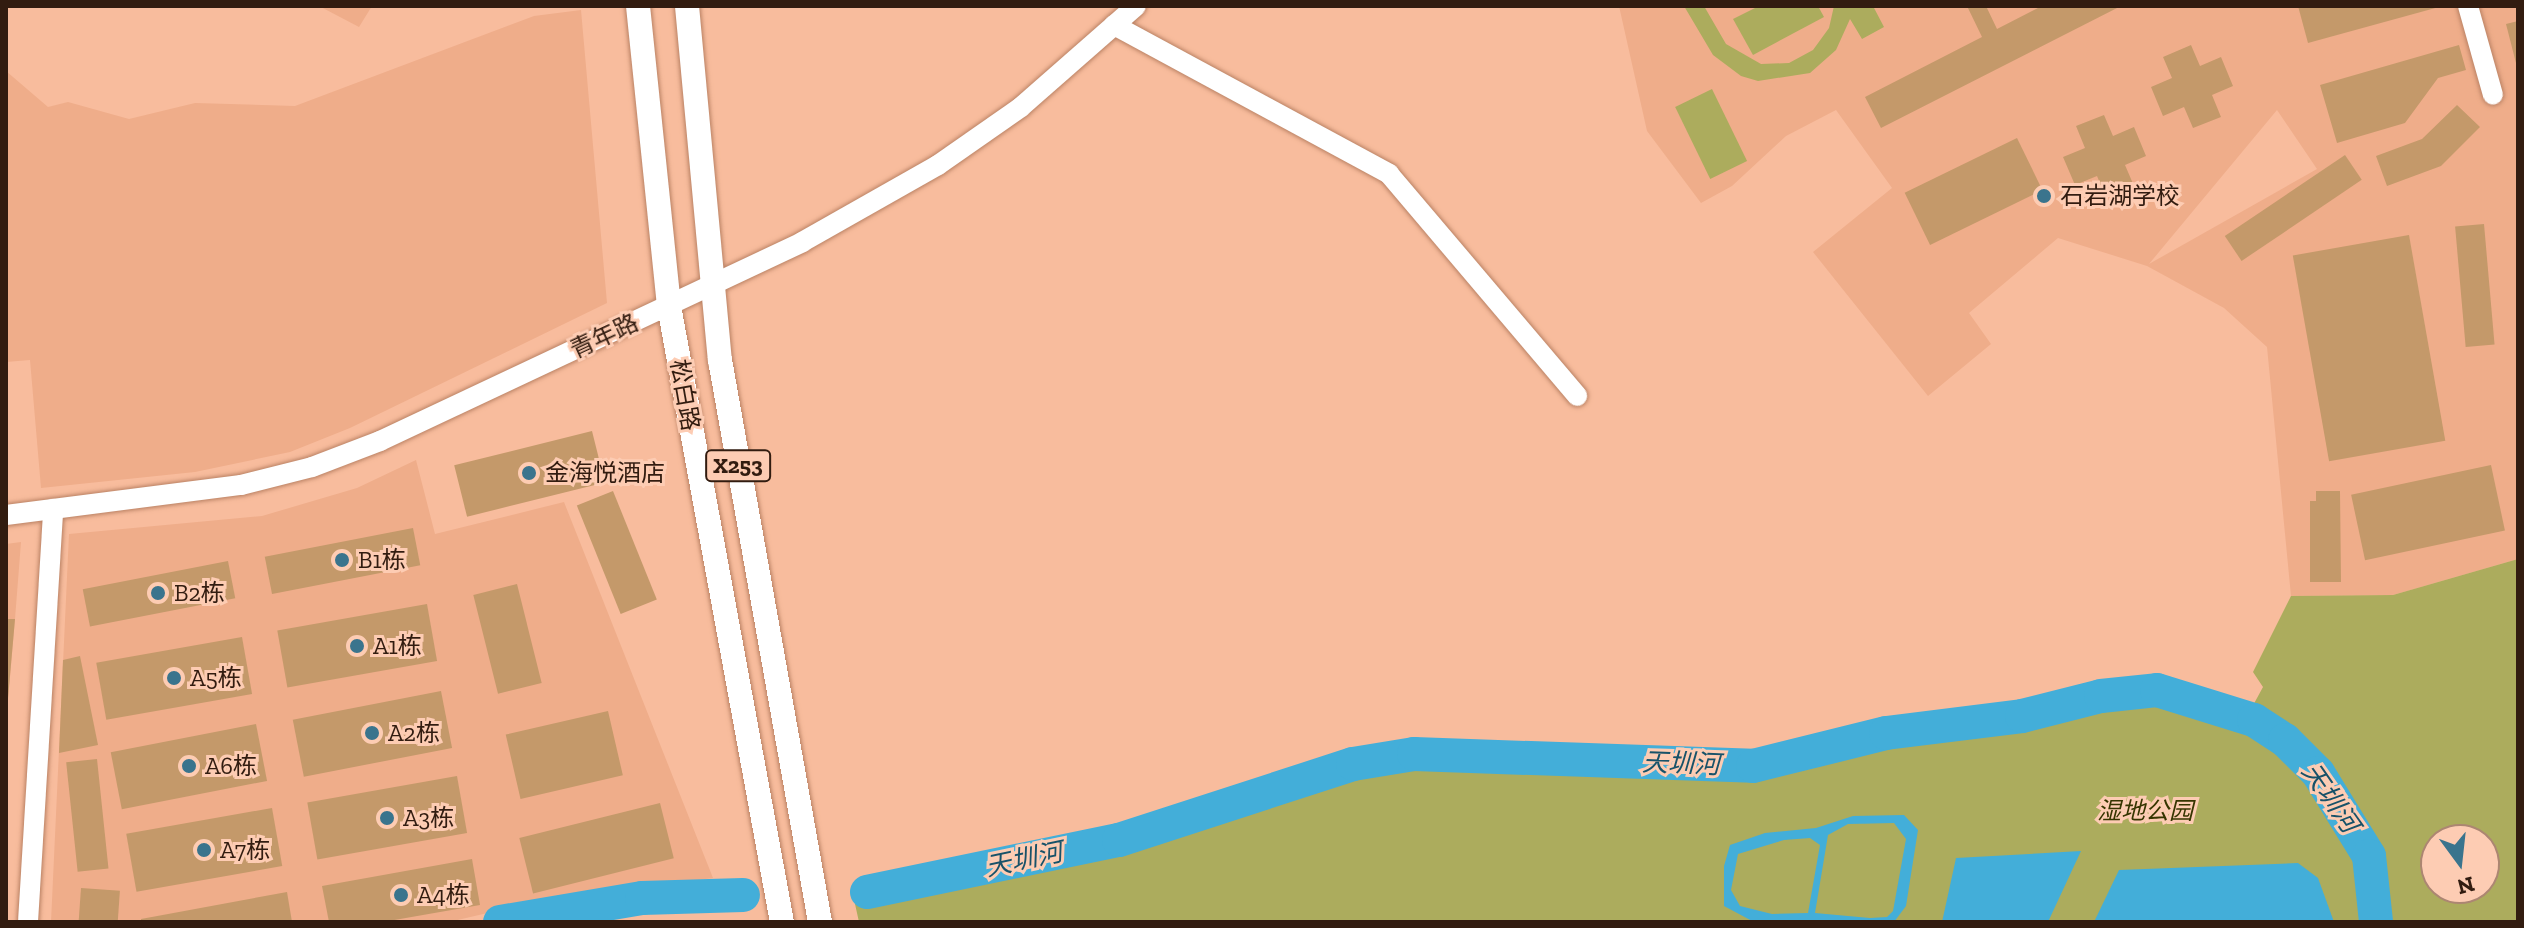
<!DOCTYPE html>
<html>
<head>
<meta charset="utf-8">
<style>
  body { margin:0 }
  #map { position:relative; width:2524px; height:928px; overflow:hidden; background:#f8bc9d; font-family:"Zilla Slab","Noto Sans SC",serif }
  div>[style] { position:absolute }
  .built>* { inset:0; background:#efad8a }
  .green>* { inset:0; background:#acac5d; transform-origin:0 0 }
  .water>* { inset:0; background:#43aed9 }
  .river>* { height:34px; margin:-17px; padding:0 17px; transform-origin:17px; border-radius:17px; background:#43aed9 }
  .building>* { inset:0; background:#c4996a; transform-origin:0 0 }
  .roads { filter:drop-shadow(0 0 2px #ba8264) drop-shadow(0 0 2px #ba8264) }
  .minor>* { height:20px; margin:-10px; padding:0 10px; transform-origin:10px; border-radius:10px; background:#fff }
  .major>* { height:24px; margin:-12px; padding:0 12px; transform-origin:12px; border-radius:12px; background:#fff }
  .dots>* { width:22px; height:22px; translate:-50% -50%; box-sizing:border-box; border:4px solid #fdccb3; border-radius:50% }
  span { translate:-50% -50%; white-space:nowrap; text-align:center; line-height:1.15; -webkit-text-stroke:6px #fdccb3; paint-order:stroke }
  .shield-label span { padding:2px 6px; background:#fdccb3; border:2px solid; border-radius:6px; -webkit-text-stroke-width:0 }
  .shield-label { font-size:22px; color:#321c10; font-weight:700 }
  .poi-label { font-size:24px; color:#321c10 }
  .left { translate:0 -50%; text-align:left }
  .street-label { font-size:24px; color:#321c10 }
  .park-label { font-size:24px; color:#363500; font-style:italic }
  .water-label { font-size:26px; color:#185269; font-style:italic }
  .frame { position:absolute; inset:0; border:8px solid #321c10; pointer-events:none }
  .north { position:absolute; left:2420px; top:824px; width:80px; height:80px; box-sizing:border-box; background:#fdccb3; border:2px solid #ac8672; border-radius:50%; rotate:165deg; font-size:22px; font-weight:700; line-height:32px; text-align:center; color:#321c10 }
  .north::after { content:''; display:block; margin:auto; width:28px; height:36px; background:#3a748d; clip-path:polygon(50% 0,100% 100%,50% 72%,0 100%) }
</style>
</head>
<body>
<div id="map">
  <div class="built">
    <div style="clip-path:polygon(319px 6px,372px 6px,359px 27px)"></div>
    <div style="clip-path:polygon(evenodd,1619px 6px,2518px 6px,2518px 559px,2393px 595px,2291px 596px,2267px 347px,2224px 308px,2147px 266px,2058px 238px,1969px 313px,1991px 344px,1928px 396px,1813px 252px,1892px 188px,1836px 110px,1786px 136px,1732px 186px,1701px 203px,1647px 131px,1619px 6px,2277px 110px,2317px 169px,2149px 264px,2277px 110px)"></div>
    <div style="clip-path:polygon(581px 10px,607px 303px,350px 428px,290px 452px,195px 472px,41px 488px,30px 360px,6px 362px,6px 71px,48px 107px,68px 102px,129px 119px,195px 103px,295px 106px,534px 16px)"></div>
    <div style="clip-path:polygon(416px 460px,435px 534px,564px 502px,713px 878px,526px 904px,449px 922px,51px 922px,69px 534px,262px 516px,357px 488px)"></div>
    <div style="clip-path:polygon(21px 542px,15px 619px,6px 724px,6px 544px)"></div>
  </div>
  <div class="green">
    <div style="clip-path:polygon(1684px 6px,1704px 6px,1726px 44px,1761px 64px,1789px 63px,1813px 50px,1829px 28px,1834px 6px,1873px 6px,1884px 27px,1862px 39px,1850px 19px,1836px 50px,1810px 73px,1758px 81px,1741px 76px,1713px 55px)"></div>
    <div style="clip-path:polygon(1759px 6px,1818px 6px,1824px 17px,1753px 55px,1733px 19px)"></div>
    <div style="left:1712px;top:89px;width:80px;height:41px;rotate:64deg"></div>
    <div style="clip-path:polygon(evenodd,2518px 559px,2518px 922px,859px 922px,855px 904px,1122px 847px,1357px 770px,1417px 760px,1614px 773px,1767px 773px,1808px 764px,1844px 748px,1905px 735px,2026px 722px,2103px 702px,2157px 698px,2244px 722px,2263px 687px,2253px 672px,2291px 596px,2393px 595px,2518px 559px,2436px 840px,2484px 840px,2484px 888px,2436px 888px,2436px 840px)"></div>
  </div>
  <div class="water">
    <div style="clip-path:polygon(evenodd,1904px 815px,1918px 830px,1906px 906px,1894px 922px,1754px 922px,1724px 906px,1724px 866px,1730px 845px,1765px 833px,1816px 828px,1853px 816px,1904px 815px,1894px 823px,1906px 839px,1893px 911px,1887px 917px,1870px 918px,1815px 913px,1828px 835px,1848px 824px,1894px 823px,1904px 815px,1784px 840px,1810px 838px,1820px 845px,1808px 913px,1772px 914px,1740px 906px,1731px 890px,1738px 854px,1784px 840px)"></div>
    <div style="clip-path:polygon(2081px 851px,2048px 922px,1942px 922px,1956px 858px)"></div>
    <div style="clip-path:polygon(2298px 863px,2318px 878px,2334px 922px,2094px 922px,2119px 870px)"></div>
  </div>
  <div class="river">
    <div style="left:867px;top:892px;width:257px;rotate:-11.7deg"></div>
    <div style="left:1119px;top:840px;width:246px;rotate:-18deg"></div>
    <div style="left:1353px;top:764px;width:62px;rotate:-9.3deg"></div>
    <div style="left:1414px;top:754px;width:339px;rotate:2deg"></div>
    <div style="left:1753px;top:766px;width:137px;rotate:-13.9deg"></div>
    <div style="left:1886px;top:733px;width:137px;rotate:-7.1deg"></div>
    <div style="left:2022px;top:716px;width:81px;rotate:-14.2deg"></div>
    <div style="left:2101px;top:696px;width:56px;rotate:-6.1deg"></div>
    <div style="left:2157px;top:690px;width:102px;rotate:17.2deg"></div>
    <div style="left:2254px;top:720px;width:37px;rotate:33deg"></div>
    <div style="left:2285px;top:740px;width:47px;rotate:45deg"></div>
    <div style="left:2318px;top:773px;width:97px;rotate:58.4deg"></div>
    <div style="left:2369px;top:856px;width:66px;rotate:83.9deg"></div>
    <div style="left:500px;top:922px;width:144px;rotate:-9.6deg"></div>
    <div style="left:642px;top:898px;width:101px;rotate:-1.7deg"></div>
  </div>
  <div class="building">
    <div style="clip-path:polygon(1967px 6px,1986px 6px,1997px 29px,2042px 6px,2121px 6px,1881px 128px,1865px 97px,1982px 37px)"></div>
    <div style="clip-path:polygon(2298px 6px,2439px 6px,2439px 7px,2308px 43px)"></div>
    <div style="clip-path:polygon(2518px 21px,2518px 66px,2517px 67px,2506px 24px)"></div>
    <div style="clip-path:polygon(2191px 45px,2200px 66px,2221px 57px,2233px 86px,2212px 95px,2221px 117px,2193px 128px,2184px 107px,2163px 116px,2151px 87px,2172px 78px,2163px 57px)"></div>
    <div style="clip-path:polygon(2459px 45px,2466px 70px,2438px 78px,2405px 123px,2337px 143px,2320px 85px)"></div>
    <div style="clip-path:polygon(2457px 105px,2480px 127px,2441px 166px,2387px 186px,2376px 156px,2422px 139px)"></div>
    <div style="clip-path:polygon(2104px 115px,2113px 136px,2134px 127px,2146px 156px,2125px 165px,2134px 186px,2106px 198px,2097px 176px,2075px 185px,2063px 157px,2085px 148px,2076px 126px)"></div>
    <div style="left:2017px;top:138px;width:58px;height:125px;rotate:64deg"></div>
    <div style="left:2345px;top:155px;width:30px;height:145px;rotate:56deg"></div>
    <div style="left:2484px;top:224px;width:121px;height:29px;rotate:85deg"></div>
    <div style="left:2409px;top:235px;width:209px;height:118px;rotate:80deg"></div>
    <div style="left:592px;top:431px;width:53px;height:142px;rotate:76deg"></div>
    <div style="left:2491px;top:465px;width:67px;height:143px;rotate:78deg"></div>
    <div style="left:613px;top:491px;width:117px;height:39px;rotate:68deg"></div>
    <div style="clip-path:polygon(2316px 491px,2340px 491px,2341px 582px,2310px 582px,2310px 501px,2316px 501px)"></div>
    <div style="left:413px;top:528px;width:38px;height:151px;rotate:79deg"></div>
    <div style="left:228px;top:561px;width:38px;height:148px;rotate:79deg"></div>
    <div style="left:517px;top:584px;width:102px;height:45px;rotate:76deg"></div>
    <div style="left:427px;top:604px;width:58px;height:152px;rotate:80deg"></div>
    <div style="clip-path:polygon(6px 619px,15px 619px,8px 698px,6px 697px)"></div>
    <div style="left:242px;top:637px;width:58px;height:148px;rotate:80deg"></div>
    <div style="clip-path:polygon(80px 656px,98px 745px,59px 753px,63px 660px)"></div>
    <div style="left:441px;top:691px;width:58px;height:151px;rotate:79deg"></div>
    <div style="left:608px;top:711px;width:66px;height:105px;rotate:77deg"></div>
    <div style="left:256px;top:724px;width:58px;height:148px;rotate:79deg"></div>
    <div style="left:97px;top:759px;width:110px;height:31px;rotate:84deg"></div>
    <div style="left:457px;top:776px;width:58px;height:152px;rotate:80deg"></div>
    <div style="left:660px;top:803px;width:57px;height:145px;rotate:76deg"></div>
    <div style="left:272px;top:808px;width:59px;height:148px;rotate:80deg"></div>
    <div style="clip-path:polygon(472px 859px,480px 905px,383px 922px,329px 922px,322px 886px)"></div>
    <div style="left:81px;top:888px;width:39px;height:34px;rotate:4deg"></div>
    <div style="clip-path:polygon(287px 892px,292px 922px,141px 922px,141px 919px)"></div>
  </div>
  <div class="roads">
    <div class="minor">
      <div style="left:2468px;top:6px;width:92px;rotate:74.3deg"></div>
      <div style="left:1114px;top:25px;width:313px;rotate:28.4deg"></div>
      <div style="left:1389px;top:174px;width:291px;rotate:49.7deg"></div>
      <div style="left:6px;top:515px;width:237px;rotate:-7.3deg"></div>
      <div style="left:241px;top:485px;width:73px;rotate:-14.2deg"></div>
      <div style="left:312px;top:467px;width:73px;rotate:-20.9deg"></div>
      <div style="left:380px;top:441px;width:467px;rotate:-25.2deg"></div>
      <div style="left:802px;top:242px;width:156px;rotate:-29.5deg"></div>
      <div style="left:938px;top:165px;width:101px;rotate:-34.9deg"></div>
      <div style="left:1021px;top:107px;width:153px;rotate:-41.3deg"></div>
      <div style="left:28px;top:922px;width:414px;rotate:-86.5deg"></div>
    </div>
    <div class="major">
      <div style="left:638px;top:6px;width:302px;rotate:84.1deg"></div>
      <div style="left:669px;top:306px;width:626px;rotate:79.61deg"></div>
      <div style="left:687px;top:6px;width:356px;rotate:84.7deg"></div>
      <div style="left:720px;top:360px;width:571px;rotate:79.91deg"></div>
    </div>
  </div>
  <div class="dots">
    <div style="left:2044px;top:196px;background:#3a748d"></div>
    <div style="left:529px;top:473px;background:#3a748d"></div>
    <div style="left:342px;top:560px;background:#3a748d"></div>
    <div style="left:158px;top:593px;background:#3a748d"></div>
    <div style="left:357px;top:646px;background:#3a748d"></div>
    <div style="left:174px;top:678px;background:#3a748d"></div>
    <div style="left:372px;top:733px;background:#3a748d"></div>
    <div style="left:189px;top:766px;background:#3a748d"></div>
    <div style="left:387px;top:818px;background:#3a748d"></div>
    <div style="left:204px;top:850px;background:#3a748d"></div>
    <div style="left:401px;top:895px;background:#3a748d"></div>
  </div>
  <div class="shield-label">
    <span style="left:738px;top:466px">X253</span>
  </div>
  <div class="poi-label">
    <span class="left" style="left:2060px;top:196px">石岩湖学校</span>
    <span class="left" style="left:545px;top:473px">金海悦酒店</span>
    <span class="left" style="left:358px;top:560px">B1栋</span>
    <span class="left" style="left:174px;top:593px">B2栋</span>
    <span class="left" style="left:373px;top:646px">A1栋</span>
    <span class="left" style="left:190px;top:678px">A5栋</span>
    <span class="left" style="left:388px;top:733px">A2栋</span>
    <span class="left" style="left:205px;top:766px">A6栋</span>
    <span class="left" style="left:403px;top:818px">A3栋</span>
    <span class="left" style="left:220px;top:850px">A7栋</span>
    <span class="left" style="left:417px;top:895px">A4栋</span>
  </div>
  <div class="street-label">
    <span style="left:604px;top:336px;rotate:-25deg">青年路</span>
    <span style="left:685px;top:395px;rotate:80deg">松白路</span>
  </div>
  <div class="park-label">
    <span style="left:2145px;top:811px">湿地公园</span>
  </div>
  <div class="water-label">
    <span style="left:1681px;top:764px;rotate:2deg">天圳河</span>
    <span style="left:2330px;top:798px;rotate:55deg">天圳河</span>
    <span style="left:1024px;top:860px;rotate:-12deg">天圳河</span>
  </div>
  <div class="frame"></div>
  <div class="north">N</div>
</div>
</body>
</html>
